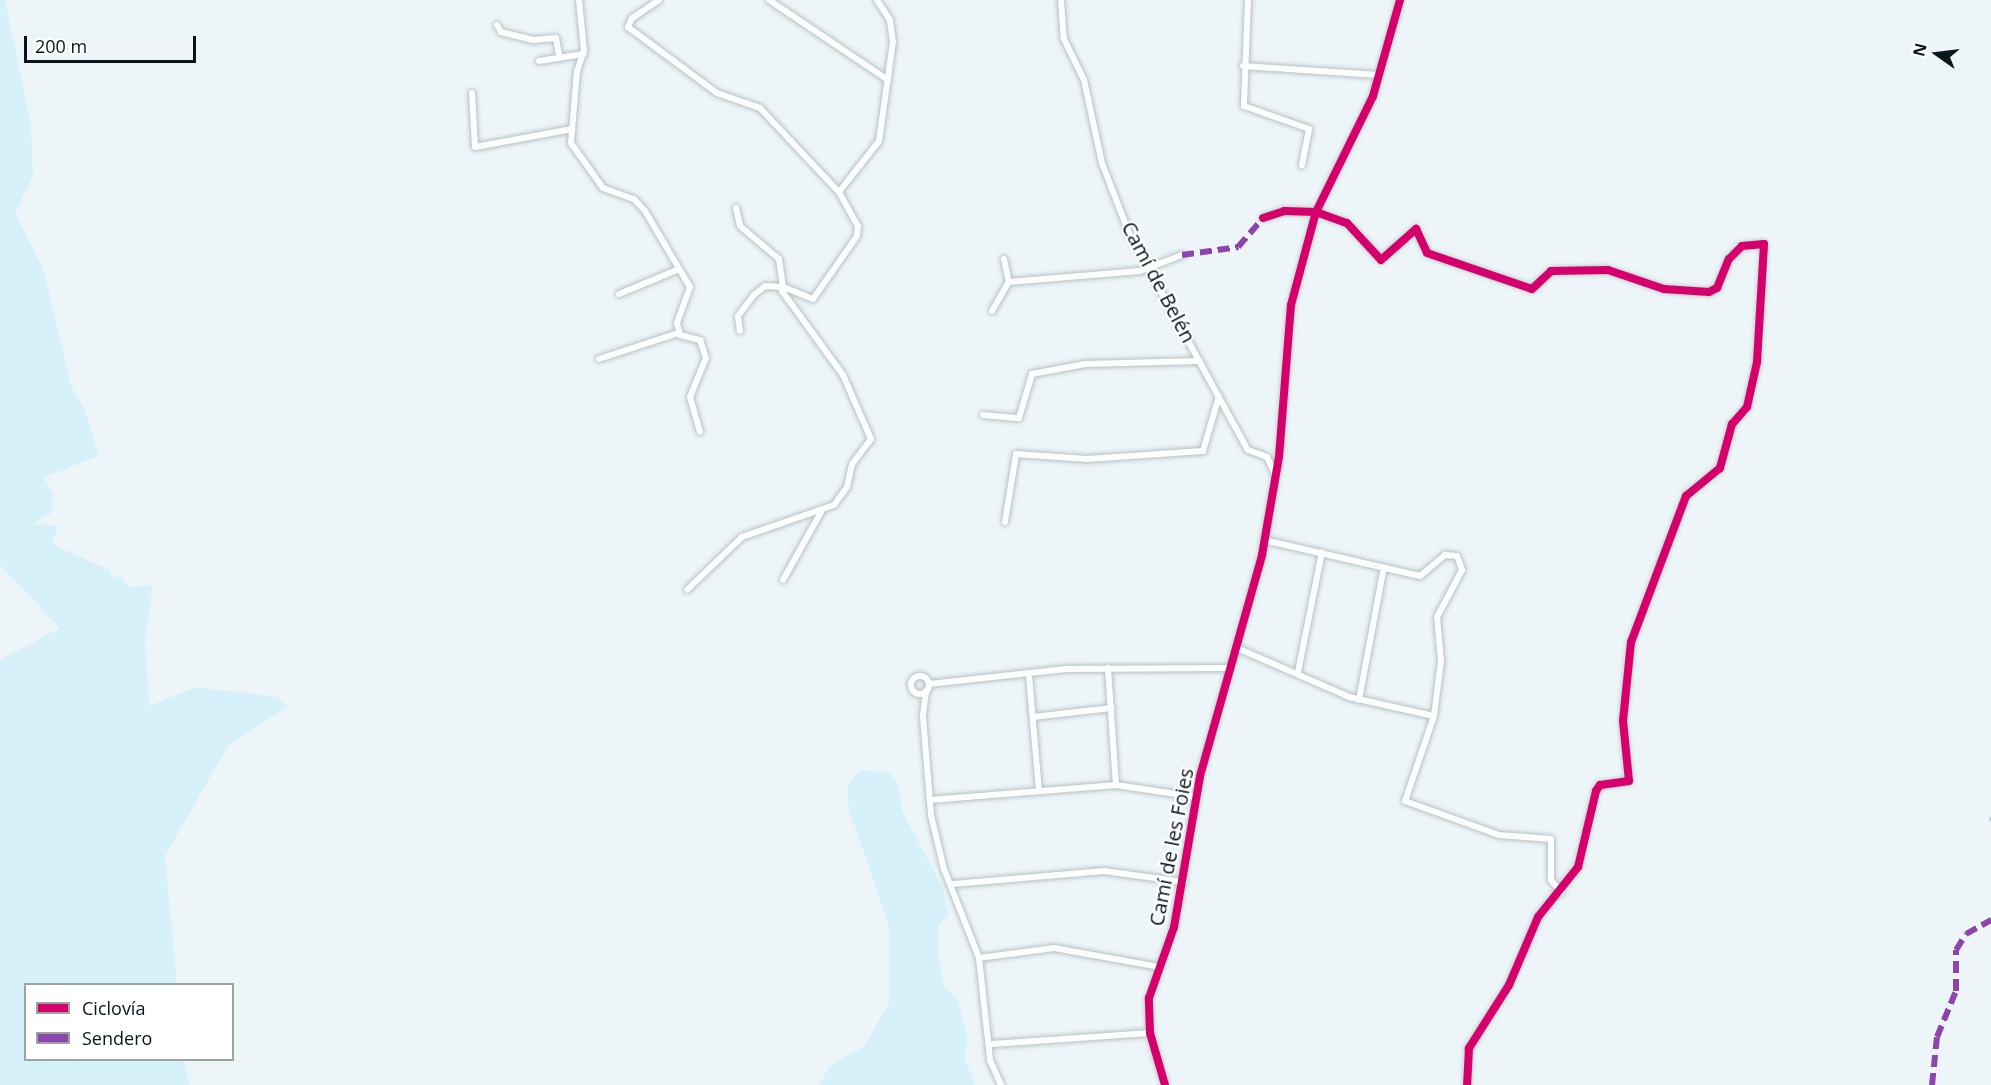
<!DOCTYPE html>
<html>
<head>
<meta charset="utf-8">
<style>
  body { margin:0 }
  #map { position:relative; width:1991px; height:1085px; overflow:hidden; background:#edf5f8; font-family:"Open Sans",sans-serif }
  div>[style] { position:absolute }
  .green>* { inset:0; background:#d6f1fa }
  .stream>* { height:1.5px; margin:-0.75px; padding:0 0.75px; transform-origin:0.75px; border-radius:0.75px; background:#98cadb }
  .roads { filter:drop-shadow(0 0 2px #b8c2c5) drop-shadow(0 0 2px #b8c2c5) }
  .minor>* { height:6px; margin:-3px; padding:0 3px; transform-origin:3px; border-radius:3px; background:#fcfefe }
  .minor>.ring { margin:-3px; padding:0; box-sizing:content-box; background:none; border:6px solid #fcfefe; border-radius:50% }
  .quiet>* { height:6px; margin-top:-3px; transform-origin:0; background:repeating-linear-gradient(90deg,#8e44ad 0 12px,transparent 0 18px) }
  .cycleway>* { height:8px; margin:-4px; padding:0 4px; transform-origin:4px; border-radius:4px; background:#d6006c }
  span { translate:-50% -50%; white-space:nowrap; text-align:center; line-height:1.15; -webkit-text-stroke:4.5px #fff; paint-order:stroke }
  .street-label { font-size:20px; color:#09161a }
  .legend { position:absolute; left:24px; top:983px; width:210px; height:78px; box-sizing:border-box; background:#fff; border:2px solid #9da2a3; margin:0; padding:8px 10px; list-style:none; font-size:18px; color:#09161a }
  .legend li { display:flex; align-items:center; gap:12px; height:30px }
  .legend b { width:30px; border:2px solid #9da2a3 }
  .north { position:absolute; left:1907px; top:24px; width:60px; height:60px; -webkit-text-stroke:4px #fff; paint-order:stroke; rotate:284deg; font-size:16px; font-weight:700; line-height:24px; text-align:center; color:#09161a }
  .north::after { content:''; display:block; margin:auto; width:21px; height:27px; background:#09161a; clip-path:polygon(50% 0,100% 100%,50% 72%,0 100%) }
  .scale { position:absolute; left:24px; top:36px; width:172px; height:27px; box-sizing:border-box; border:3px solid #09161a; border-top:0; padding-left:8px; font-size:18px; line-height:21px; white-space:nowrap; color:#09161a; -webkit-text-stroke:4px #fff; paint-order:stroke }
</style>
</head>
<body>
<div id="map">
  <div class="green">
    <div style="clip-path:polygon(0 0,5px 0,31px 126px,33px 176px,15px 213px,43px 268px,71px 386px,85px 410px,99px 456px,44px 477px,53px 495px,51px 513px,33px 524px,59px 526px,52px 541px,56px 546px,110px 570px,111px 578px,120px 576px,128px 587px,153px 585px,145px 639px,149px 706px,196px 687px,278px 697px,287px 707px,228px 746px,165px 856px,177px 984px,26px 984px,26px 1060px,184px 1060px,189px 1085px,0 1085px,0 660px,60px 628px,0 565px)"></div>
    <div style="clip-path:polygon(860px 770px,888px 772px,897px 782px,902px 811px,942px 886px,949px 914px,938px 927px,938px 954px,945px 989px,957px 997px,968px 1039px,964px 1056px,975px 1085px,819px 1085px,829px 1067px,864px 1046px,889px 1003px,890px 930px,849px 809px,847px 787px)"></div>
  </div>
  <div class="stream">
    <div style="left:1991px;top:818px;width:2px;rotate:90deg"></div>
  </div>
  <div class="roads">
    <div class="minor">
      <div style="left:579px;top:0;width:50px;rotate:84.3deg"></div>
      <div style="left:584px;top:50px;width:22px;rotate:108deg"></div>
      <div style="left:577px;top:71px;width:72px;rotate:94.8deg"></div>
      <div style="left:571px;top:143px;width:55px;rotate:54.6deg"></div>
      <div style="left:603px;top:188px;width:33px;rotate:20deg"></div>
      <div style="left:634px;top:199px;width:16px;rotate:47deg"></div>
      <div style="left:645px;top:211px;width:88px;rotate:59.4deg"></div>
      <div style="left:690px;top:287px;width:38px;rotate:110deg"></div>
      <div style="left:677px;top:323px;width:12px;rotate:76deg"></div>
      <div style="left:680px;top:335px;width:21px;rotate:14deg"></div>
      <div style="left:700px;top:340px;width:19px;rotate:72deg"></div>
      <div style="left:706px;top:358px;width:42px;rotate:112.3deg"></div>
      <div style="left:690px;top:397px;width:36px;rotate:74deg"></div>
      <div style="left:659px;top:0;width:32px;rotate:146deg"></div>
      <div style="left:632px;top:18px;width:10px;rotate:114deg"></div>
      <div style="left:628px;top:27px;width:111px;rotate:36.6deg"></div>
      <div style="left:717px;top:93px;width:46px;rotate:19.2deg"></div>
      <div style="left:760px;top:108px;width:115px;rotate:46.8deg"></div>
      <div style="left:839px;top:192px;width:39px;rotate:61deg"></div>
      <div style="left:858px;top:226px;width:10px;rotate:96deg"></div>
      <div style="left:857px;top:236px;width:77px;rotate:124.9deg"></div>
      <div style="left:813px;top:299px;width:29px;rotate:-158deg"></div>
      <div style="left:786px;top:288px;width:5px;rotate:143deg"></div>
      <div style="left:782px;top:291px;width:104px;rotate:54deg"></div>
      <div style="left:843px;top:375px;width:70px;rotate:66.4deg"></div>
      <div style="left:871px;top:439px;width:31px;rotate:127deg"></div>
      <div style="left:852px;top:464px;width:24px;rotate:102deg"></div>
      <div style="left:847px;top:487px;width:22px;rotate:126deg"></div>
      <div style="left:834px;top:505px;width:97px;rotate:160.8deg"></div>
      <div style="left:742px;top:537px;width:76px;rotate:136.1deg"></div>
      <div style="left:769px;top:0;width:143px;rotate:33.9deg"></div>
      <div style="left:1061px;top:0;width:39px;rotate:86deg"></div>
      <div style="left:1064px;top:39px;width:46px;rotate:64deg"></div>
      <div style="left:1084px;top:80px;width:85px;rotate:77.8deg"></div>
      <div style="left:1102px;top:163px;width:75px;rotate:68.9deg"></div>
      <div style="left:1129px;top:233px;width:247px;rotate:61.3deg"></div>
      <div style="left:1248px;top:450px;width:20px;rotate:20deg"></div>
      <div style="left:1267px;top:457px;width:19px;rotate:65deg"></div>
      <div style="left:1248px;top:0;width:106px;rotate:92.2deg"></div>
      <div style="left:1244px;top:106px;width:69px;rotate:19.5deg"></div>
      <div style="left:1309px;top:129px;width:37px;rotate:101deg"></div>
      <div style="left:497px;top:25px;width:8px;rotate:60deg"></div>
      <div style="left:501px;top:32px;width:33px;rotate:14deg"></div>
      <div style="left:533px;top:40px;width:23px;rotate:-5deg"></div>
      <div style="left:556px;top:38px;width:17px;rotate:80deg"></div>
      <div style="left:539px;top:61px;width:45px;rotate:-9deg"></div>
      <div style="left:1243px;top:66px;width:136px;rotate:3.8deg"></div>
      <div style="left:472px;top:93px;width:54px;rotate:86.8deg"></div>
      <div style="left:475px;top:147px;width:99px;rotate:-10.5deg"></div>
      <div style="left:839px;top:192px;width:65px;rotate:-51.9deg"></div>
      <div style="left:879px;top:141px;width:100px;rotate:-82deg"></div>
      <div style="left:893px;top:42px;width:22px;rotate:-98deg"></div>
      <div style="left:890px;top:20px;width:24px;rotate:-123deg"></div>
      <div style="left:736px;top:208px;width:18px;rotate:77deg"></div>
      <div style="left:740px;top:226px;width:51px;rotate:40.2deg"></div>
      <div style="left:779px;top:259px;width:30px;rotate:82deg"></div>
      <div style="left:1263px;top:218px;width:22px;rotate:-18deg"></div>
      <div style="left:1284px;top:211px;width:32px;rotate:2deg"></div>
      <div style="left:1316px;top:212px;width:33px;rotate:20deg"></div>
      <div style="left:1347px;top:223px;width:50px;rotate:47.4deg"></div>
      <div style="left:1381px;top:260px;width:47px;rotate:-41.5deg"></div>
      <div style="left:1416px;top:229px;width:26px;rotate:65deg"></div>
      <div style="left:1427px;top:253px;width:111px;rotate:18.9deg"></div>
      <div style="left:1532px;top:289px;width:26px;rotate:-43deg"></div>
      <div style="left:1551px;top:271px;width:57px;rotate:-1deg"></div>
      <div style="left:1608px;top:270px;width:59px;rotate:18.7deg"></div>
      <div style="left:1664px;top:289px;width:45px;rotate:3.8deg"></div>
      <div style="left:1709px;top:292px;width:9px;rotate:-27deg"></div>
      <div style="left:1717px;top:288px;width:31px;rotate:-68deg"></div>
      <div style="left:1729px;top:259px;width:18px;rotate:-45deg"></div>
      <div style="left:1742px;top:246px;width:22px;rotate:-5deg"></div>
      <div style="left:1764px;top:244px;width:118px;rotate:93.4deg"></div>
      <div style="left:1757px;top:362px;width:46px;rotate:102.5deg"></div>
      <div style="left:1747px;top:407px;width:23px;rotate:131deg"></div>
      <div style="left:1732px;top:424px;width:46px;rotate:105.3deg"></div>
      <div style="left:1720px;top:468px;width:44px;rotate:140.5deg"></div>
      <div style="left:1686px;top:496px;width:156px;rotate:110.6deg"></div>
      <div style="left:1631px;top:642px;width:79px;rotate:95.8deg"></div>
      <div style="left:1623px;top:721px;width:60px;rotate:84.3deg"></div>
      <div style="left:1629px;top:781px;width:29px;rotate:172deg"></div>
      <div style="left:1600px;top:785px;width:7px;rotate:124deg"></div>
      <div style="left:1596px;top:791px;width:78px;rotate:103.3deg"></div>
      <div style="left:1578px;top:867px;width:64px;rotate:128.7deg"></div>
      <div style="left:1538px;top:917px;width:74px;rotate:113.1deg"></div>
      <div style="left:1509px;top:985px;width:75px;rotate:122.4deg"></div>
      <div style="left:1469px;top:1048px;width:37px;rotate:93deg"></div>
      <div style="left:1004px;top:259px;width:24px;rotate:78deg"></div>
      <div style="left:1009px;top:282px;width:131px;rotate:-4.8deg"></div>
      <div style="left:1140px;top:271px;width:45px;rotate:-20.9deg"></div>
      <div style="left:619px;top:294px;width:63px;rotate:-22.5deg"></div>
      <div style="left:992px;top:311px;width:34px;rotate:-60deg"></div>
      <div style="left:740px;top:331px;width:15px;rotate:-98deg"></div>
      <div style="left:738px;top:316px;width:26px;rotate:-53deg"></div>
      <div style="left:754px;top:295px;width:14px;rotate:-39deg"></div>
      <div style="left:765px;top:286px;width:16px;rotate:4deg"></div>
      <div style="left:599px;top:359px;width:83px;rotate:-18.2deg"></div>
      <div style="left:983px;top:415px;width:36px;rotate:5deg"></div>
      <div style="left:1019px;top:418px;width:46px;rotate:-73.5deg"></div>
      <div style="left:1032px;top:374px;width:54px;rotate:-10.7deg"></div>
      <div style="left:1085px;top:364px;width:115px;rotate:-1.5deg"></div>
      <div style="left:1005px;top:522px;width:69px;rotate:-80.8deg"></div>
      <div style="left:1016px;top:454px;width:71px;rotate:4deg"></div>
      <div style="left:1087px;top:459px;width:116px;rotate:-3.9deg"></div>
      <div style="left:1203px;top:451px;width:57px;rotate:-73.8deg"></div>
      <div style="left:1264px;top:540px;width:160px;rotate:13deg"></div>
      <div style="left:1420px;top:576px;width:33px;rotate:-40deg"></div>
      <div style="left:1445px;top:555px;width:12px;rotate:5deg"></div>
      <div style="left:1457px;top:556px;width:15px;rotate:70deg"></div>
      <div style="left:1462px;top:570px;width:53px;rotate:118deg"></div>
      <div style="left:1437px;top:617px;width:44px;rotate:84.8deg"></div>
      <div style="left:1441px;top:661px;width:55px;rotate:97.3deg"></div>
      <div style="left:1434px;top:716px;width:90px;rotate:108.8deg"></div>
      <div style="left:1405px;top:801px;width:100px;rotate:19.9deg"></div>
      <div style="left:1499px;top:835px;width:52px;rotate:4.4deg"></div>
      <div style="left:1551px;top:839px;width:41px;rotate:90deg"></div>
      <div style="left:1551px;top:880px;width:16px;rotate:50deg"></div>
      <div style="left:783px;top:580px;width:78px;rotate:-60.8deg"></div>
      <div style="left:1237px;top:648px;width:122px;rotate:23.6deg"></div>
      <div style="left:1349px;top:697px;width:87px;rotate:12.6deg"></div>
      <div style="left:1108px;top:668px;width:117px;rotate:86.1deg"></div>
      <div style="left:1298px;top:672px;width:122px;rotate:-78.7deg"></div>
      <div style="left:1029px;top:675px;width:116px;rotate:85.1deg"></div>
      <div class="ring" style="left:911px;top:676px;width:12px;height:12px"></div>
      <div style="left:929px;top:684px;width:138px;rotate:-6.2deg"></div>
      <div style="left:1066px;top:669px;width:161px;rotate:-0.4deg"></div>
      <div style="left:926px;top:691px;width:26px;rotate:97deg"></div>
      <div style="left:923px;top:717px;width:98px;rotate:85.3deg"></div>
      <div style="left:931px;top:815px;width:56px;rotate:76.5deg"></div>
      <div style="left:944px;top:869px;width:96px;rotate:68.5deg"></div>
      <div style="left:979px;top:958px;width:103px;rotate:83.8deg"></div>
      <div style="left:990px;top:1060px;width:27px;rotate:66deg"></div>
      <div style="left:1359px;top:700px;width:135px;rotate:-79.4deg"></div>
      <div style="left:1033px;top:717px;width:79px;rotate:-6.6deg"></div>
      <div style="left:930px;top:800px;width:187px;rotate:-4.6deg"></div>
      <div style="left:1116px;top:785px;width:81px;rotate:8.5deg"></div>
      <div style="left:953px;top:884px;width:152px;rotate:-4.9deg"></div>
      <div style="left:1104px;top:871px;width:81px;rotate:7.8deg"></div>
      <div style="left:979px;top:958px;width:76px;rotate:-7.6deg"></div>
      <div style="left:1054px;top:948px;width:108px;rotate:10.2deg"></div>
      <div style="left:992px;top:1044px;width:158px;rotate:-4deg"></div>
      <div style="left:1165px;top:1085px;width:54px;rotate:-106.1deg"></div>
      <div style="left:1150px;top:1033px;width:35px;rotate:-92deg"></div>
      <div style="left:1149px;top:998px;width:75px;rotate:-70.6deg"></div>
      <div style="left:1174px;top:927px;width:153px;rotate:-80.2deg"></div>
      <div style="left:1200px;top:776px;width:230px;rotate:-74.3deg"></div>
      <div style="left:1262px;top:555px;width:99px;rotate:-80.2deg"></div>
      <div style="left:1279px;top:457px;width:152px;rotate:-85.5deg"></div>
      <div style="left:1291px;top:305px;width:96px;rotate:-75deg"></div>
      <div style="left:1316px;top:212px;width:129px;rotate:-63.8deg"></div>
      <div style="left:1373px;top:96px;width:100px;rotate:-74.3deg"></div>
    </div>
  </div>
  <div class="quiet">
    <div style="left:1182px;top:255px;width:57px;rotate:-8.1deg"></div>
    <div style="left:1238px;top:247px;width:38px;rotate:-49deg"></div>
    <div style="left:1932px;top:1085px;width:48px;rotate:-84.1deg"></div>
    <div style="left:1937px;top:1037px;width:50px;rotate:-67.6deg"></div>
    <div style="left:1956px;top:991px;width:41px;rotate:-90deg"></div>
    <div style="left:1956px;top:950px;width:19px;rotate:-58deg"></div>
    <div style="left:1966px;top:934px;width:29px;rotate:-29deg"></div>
  </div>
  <div class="cycleway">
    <div style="left:1263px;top:218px;width:22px;rotate:-18deg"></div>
    <div style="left:1284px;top:211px;width:32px;rotate:2deg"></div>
    <div style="left:1316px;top:212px;width:33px;rotate:20deg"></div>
    <div style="left:1347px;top:223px;width:50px;rotate:47.4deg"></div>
    <div style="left:1381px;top:260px;width:47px;rotate:-41.5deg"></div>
    <div style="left:1416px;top:229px;width:26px;rotate:65deg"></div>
    <div style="left:1427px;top:253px;width:111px;rotate:18.9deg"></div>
    <div style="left:1532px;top:289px;width:26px;rotate:-43deg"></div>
    <div style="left:1551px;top:271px;width:57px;rotate:-1deg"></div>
    <div style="left:1608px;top:270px;width:59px;rotate:18.7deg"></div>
    <div style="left:1664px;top:289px;width:45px;rotate:3.8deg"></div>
    <div style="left:1709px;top:292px;width:9px;rotate:-27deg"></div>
    <div style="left:1717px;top:288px;width:31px;rotate:-68deg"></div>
    <div style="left:1729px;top:259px;width:18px;rotate:-45deg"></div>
    <div style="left:1742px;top:246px;width:22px;rotate:-5deg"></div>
    <div style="left:1764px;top:244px;width:118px;rotate:93.4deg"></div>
    <div style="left:1757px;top:362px;width:46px;rotate:102.5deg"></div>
    <div style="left:1747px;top:407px;width:23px;rotate:131deg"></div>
    <div style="left:1732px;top:424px;width:46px;rotate:105.3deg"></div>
    <div style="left:1720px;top:468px;width:44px;rotate:140.5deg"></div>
    <div style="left:1686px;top:496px;width:156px;rotate:110.6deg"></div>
    <div style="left:1631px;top:642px;width:79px;rotate:95.8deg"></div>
    <div style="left:1623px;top:721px;width:60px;rotate:84.3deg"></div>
    <div style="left:1629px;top:781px;width:29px;rotate:172deg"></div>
    <div style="left:1600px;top:785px;width:7px;rotate:124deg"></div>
    <div style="left:1596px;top:791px;width:78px;rotate:103.3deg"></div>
    <div style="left:1578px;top:867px;width:64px;rotate:128.7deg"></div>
    <div style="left:1538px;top:917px;width:74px;rotate:113.1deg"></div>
    <div style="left:1509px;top:985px;width:75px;rotate:122.4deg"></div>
    <div style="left:1469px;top:1048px;width:37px;rotate:93deg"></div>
    <div style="left:1165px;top:1085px;width:54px;rotate:-106.1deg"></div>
    <div style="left:1150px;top:1033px;width:35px;rotate:-92deg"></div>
    <div style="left:1149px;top:998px;width:75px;rotate:-70.6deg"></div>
    <div style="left:1174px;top:927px;width:153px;rotate:-80.2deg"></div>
    <div style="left:1200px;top:776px;width:230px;rotate:-74.3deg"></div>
    <div style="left:1262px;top:555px;width:99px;rotate:-80.2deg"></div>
    <div style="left:1279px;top:457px;width:152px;rotate:-85.5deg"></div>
    <div style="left:1291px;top:305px;width:96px;rotate:-75deg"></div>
    <div style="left:1316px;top:212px;width:129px;rotate:-63.8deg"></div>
    <div style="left:1373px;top:96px;width:100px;rotate:-74.3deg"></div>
  </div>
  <div class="street-label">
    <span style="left:1159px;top:282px;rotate:62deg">Camí de Belén</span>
    <span style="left:1171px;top:847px;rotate:-79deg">Camí de les Foies</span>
  </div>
  <ul class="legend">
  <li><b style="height:8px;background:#d6006c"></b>Ciclovía</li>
  <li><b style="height:8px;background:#8e44ad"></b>Sendero</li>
  </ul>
  <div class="north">N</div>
  <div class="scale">200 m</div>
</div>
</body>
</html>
